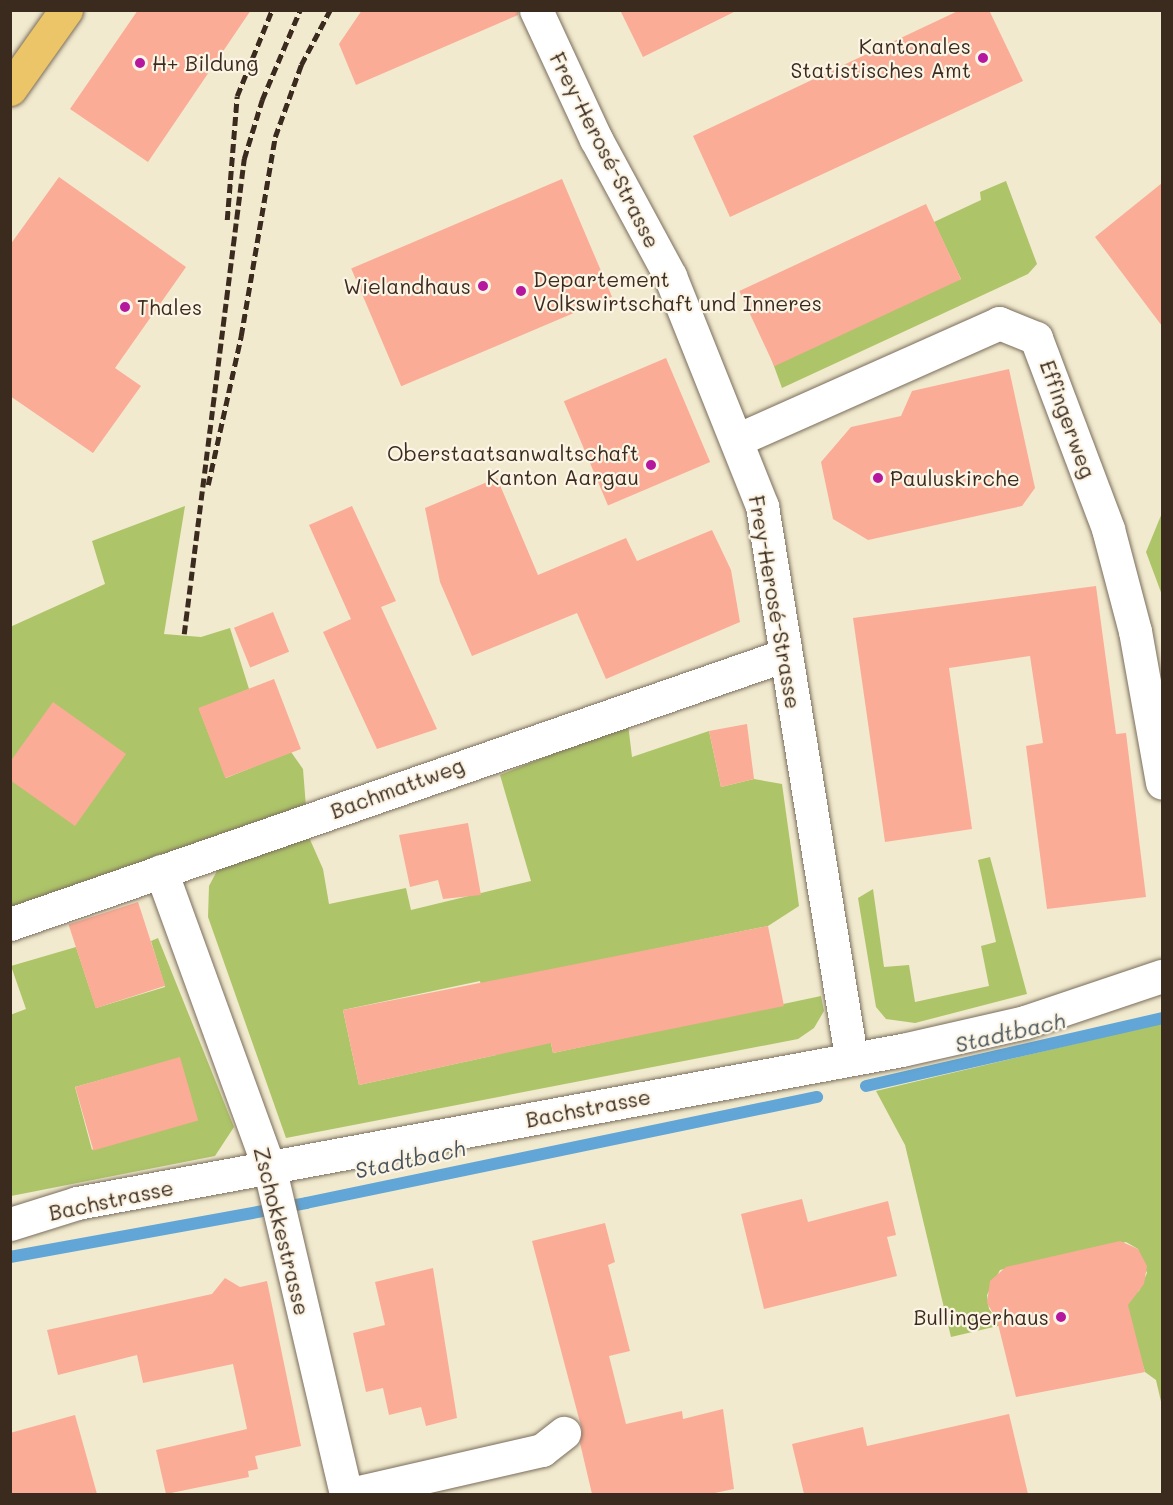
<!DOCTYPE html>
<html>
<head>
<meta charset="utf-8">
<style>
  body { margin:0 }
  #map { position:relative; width:1173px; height:1505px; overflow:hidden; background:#f1eace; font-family:Mali,sans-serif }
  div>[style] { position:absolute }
  .green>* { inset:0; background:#aec469 }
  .stream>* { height:12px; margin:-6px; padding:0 6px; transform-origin:6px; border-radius:6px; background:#61a6d6 }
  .building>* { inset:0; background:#fbac96; transform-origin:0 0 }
  .roads { filter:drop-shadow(0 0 2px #7b6d5c) drop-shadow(0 0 2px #7b6d5c) }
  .street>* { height:33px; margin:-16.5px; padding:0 16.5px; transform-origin:16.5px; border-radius:16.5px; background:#fff }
  .primary>* { height:33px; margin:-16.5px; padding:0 16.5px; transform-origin:16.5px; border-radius:16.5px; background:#edc569 }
  .rail>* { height:4.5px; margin-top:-2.25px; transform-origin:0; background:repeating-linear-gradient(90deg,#3b2a1e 0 9px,transparent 0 13.5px) }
  .dots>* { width:16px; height:16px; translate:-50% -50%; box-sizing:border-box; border:3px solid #fcf5e5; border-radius:50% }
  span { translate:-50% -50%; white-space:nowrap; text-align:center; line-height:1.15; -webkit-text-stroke:4.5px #fcf5e5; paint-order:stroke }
  .poi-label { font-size:21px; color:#3b2a1e }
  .right { translate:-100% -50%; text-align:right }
  .left { translate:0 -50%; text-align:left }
  .street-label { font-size:21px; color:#3b2a1e }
  .water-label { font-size:22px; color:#48555e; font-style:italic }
  .frame { position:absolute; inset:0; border:12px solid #3b2a1e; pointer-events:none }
</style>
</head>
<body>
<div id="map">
  <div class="green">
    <div style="clip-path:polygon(1006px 181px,1037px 264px,1028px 274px,782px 388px,771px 358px,961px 279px,934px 222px,981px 200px,980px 192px)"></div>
    <div style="clip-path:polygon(185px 506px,164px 634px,201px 637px,230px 628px,249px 689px,199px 709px,226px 778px,291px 752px,303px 769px,306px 807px,11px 910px,10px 627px,105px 584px,92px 541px)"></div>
    <div style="clip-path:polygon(1162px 513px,1162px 595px,1146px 552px)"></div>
    <div style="clip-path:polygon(evenodd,628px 724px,632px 757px,709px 731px,721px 787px,754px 779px,782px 784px,799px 906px,768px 926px,537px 973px,553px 1053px,821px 996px,824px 1011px,814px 1028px,798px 1039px,286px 1138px,208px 917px,209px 886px,219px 867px,308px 835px,323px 869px,329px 904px,406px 888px,411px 910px,531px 881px,500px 775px,628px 724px,480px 981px,496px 1055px,359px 1085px,343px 1010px,480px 981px)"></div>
    <div style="clip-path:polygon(990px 857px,1027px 994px,915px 1023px,886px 1019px,876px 1007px,858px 898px,873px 889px,884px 967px,909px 965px,915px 1002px,989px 986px,981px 946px,996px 942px,978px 860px)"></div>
    <div style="clip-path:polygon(evenodd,158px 938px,234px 1127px,215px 1156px,11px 1196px,10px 1015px,26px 1009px,11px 966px,76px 947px,96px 1008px,165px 987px,151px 941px,158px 938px,180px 1058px,92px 1150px,75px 1087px,180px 1058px)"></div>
    <div style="clip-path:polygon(1162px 1023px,1162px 1406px,1156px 1380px,1145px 1372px,1123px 1301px,1139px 1291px,1147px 1273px,1138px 1249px,1126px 1242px,1000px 1270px,987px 1295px,989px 1309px,1002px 1325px,951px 1337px,905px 1145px,876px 1091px)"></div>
  </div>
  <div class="stream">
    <div style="left:866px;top:1086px;width:304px;rotate:-12.9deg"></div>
    <div style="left:10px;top:1257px;width:301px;rotate:-10.3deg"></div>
    <div style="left:306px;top:1203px;width:522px;rotate:-11.72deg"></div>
  </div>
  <div class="building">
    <div style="clip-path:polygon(138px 10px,251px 10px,148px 162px,70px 109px)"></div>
    <div style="clip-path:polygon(362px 10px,518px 10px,518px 15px,356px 85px,339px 44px)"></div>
    <div style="clip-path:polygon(620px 10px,738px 10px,643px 57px)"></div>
    <div style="clip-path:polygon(960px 10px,989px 10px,1023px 81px,730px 217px,693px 136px)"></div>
    <div style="clip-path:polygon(59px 177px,186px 267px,115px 368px,141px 386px,93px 453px,10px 396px,10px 245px)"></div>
    <div style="left:562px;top:179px;width:128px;height:229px;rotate:67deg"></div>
    <div style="clip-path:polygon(1162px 183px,1162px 326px,1095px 237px)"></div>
    <div style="left:926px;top:204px;width:83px;height:206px;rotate:65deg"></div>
    <div style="left:666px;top:358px;width:113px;height:111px;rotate:67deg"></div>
    <div style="clip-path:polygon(1009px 369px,1035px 488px,1022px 506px,868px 540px,833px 519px,821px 462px,851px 427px,901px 416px,912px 391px)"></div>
    <div style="clip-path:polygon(497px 478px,538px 575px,626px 538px,637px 561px,712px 530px,731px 570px,740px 622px,606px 679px,577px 613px,472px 656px,440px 582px,425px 508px)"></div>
    <div style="clip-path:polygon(352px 506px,396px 601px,381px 607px,437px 729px,377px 749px,323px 632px,351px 619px,309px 525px)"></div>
    <div style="clip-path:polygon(1096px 586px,1116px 734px,1126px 733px,1146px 897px,1047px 909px,1026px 746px,1043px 743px,1030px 656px,949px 668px,972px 829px,885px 842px,853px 618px)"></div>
    <div style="left:273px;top:612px;width:43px;height:42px;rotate:68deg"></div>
    <div style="left:274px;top:679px;width:75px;height:81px;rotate:69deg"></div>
    <div style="clip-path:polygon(53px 702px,126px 754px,75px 826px,10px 780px,10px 762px)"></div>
    <div style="clip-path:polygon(747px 724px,754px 779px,721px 787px,709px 731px)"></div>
    <div style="clip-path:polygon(468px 823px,481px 895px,443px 899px,438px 880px,410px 887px,399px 835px)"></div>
    <div style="left:138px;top:902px;width:88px;height:73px;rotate:72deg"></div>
    <div style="clip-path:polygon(768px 926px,784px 1006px,553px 1053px,551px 1043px,359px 1085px,343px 1010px)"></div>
    <div style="left:180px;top:1057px;width:66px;height:109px;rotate:74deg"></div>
    <div style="clip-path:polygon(802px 1199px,808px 1222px,888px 1201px,896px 1235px,887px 1237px,897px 1276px,764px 1309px,741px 1214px)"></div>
    <div style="clip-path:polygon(605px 1223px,615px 1262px,608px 1265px,630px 1351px,609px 1356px,626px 1424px,682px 1411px,683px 1419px,723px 1409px,734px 1489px,710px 1494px,592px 1494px,580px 1443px,582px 1430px,532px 1241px)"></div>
    <div style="clip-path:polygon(1120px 1241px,1138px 1249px,1147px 1266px,1144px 1284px,1128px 1305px,1145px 1372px,1016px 1397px,997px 1320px,987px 1303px,990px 1281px,1006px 1267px)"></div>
    <div style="clip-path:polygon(433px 1268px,457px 1418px,426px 1426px,421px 1407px,389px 1415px,383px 1388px,366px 1392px,353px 1333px,385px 1325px,375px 1282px)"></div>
    <div style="clip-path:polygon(225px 1278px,240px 1287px,267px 1281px,301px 1446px,255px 1456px,258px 1469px,248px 1471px,249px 1477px,166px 1494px,156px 1450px,247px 1429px,233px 1364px,143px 1383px,137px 1355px,58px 1375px,47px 1330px,212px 1294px)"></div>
    <div style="clip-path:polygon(1009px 1414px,1028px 1494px,804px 1494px,792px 1444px,863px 1427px,867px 1446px)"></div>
    <div style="clip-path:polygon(75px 1415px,97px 1494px,10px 1494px,10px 1433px)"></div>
  </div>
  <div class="roads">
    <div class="street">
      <div style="left:536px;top:10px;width:142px;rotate:65.1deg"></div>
      <div style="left:596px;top:139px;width:156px;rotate:61.6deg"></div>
      <div style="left:670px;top:276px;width:248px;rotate:68.2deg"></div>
      <div style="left:762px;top:506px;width:558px;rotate:80.82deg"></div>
      <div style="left:739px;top:439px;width:285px;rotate:-24deg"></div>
      <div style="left:999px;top:323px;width:40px;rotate:22deg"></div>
      <div style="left:1036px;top:338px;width:204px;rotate:69.3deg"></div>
      <div style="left:1108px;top:529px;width:106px;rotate:75.2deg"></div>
      <div style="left:1135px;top:631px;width:154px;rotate:79.9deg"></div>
      <div style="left:161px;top:871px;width:318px;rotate:70deg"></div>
      <div style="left:270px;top:1170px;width:333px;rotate:76.8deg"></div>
      <div style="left:10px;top:924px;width:820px;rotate:-19.14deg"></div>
      <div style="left:10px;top:1224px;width:70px;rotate:-17.4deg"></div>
      <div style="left:77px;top:1203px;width:839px;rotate:-10.51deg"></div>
      <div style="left:902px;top:1050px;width:126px;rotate:-12.8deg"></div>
      <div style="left:1025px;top:1022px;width:145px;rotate:-18.6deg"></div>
      <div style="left:350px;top:1494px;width:197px;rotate:-12.9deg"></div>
      <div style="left:542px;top:1450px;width:28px;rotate:-38deg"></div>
    </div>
    <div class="primary">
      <div style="left:10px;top:89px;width:97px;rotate:-54.7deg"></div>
    </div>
  </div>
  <div class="rail">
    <div style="left:227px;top:220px;width:124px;rotate:-85.4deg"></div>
    <div style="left:237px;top:96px;width:93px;rotate:-67.9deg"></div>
    <div style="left:208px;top:485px;width:153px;rotate:-77.5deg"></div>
    <div style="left:241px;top:336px;width:202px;rotate:-80.3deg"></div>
    <div style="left:275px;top:137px;width:77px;rotate:-70.1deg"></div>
    <div style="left:301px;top:65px;width:62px;rotate:-62.2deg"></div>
    <div style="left:184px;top:634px;width:479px;rotate:-82.8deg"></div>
    <div style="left:244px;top:159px;width:62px;rotate:-73deg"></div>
    <div style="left:262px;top:100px;width:98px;rotate:-67.1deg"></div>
  </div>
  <div class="dots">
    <div style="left:983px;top:58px;background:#b5179e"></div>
    <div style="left:140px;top:63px;background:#b5179e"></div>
    <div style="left:483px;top:286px;background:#b5179e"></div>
    <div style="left:521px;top:291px;background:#b5179e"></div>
    <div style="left:125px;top:307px;background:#b5179e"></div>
    <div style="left:651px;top:465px;background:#b5179e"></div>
    <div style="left:878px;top:478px;background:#b5179e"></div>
    <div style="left:1061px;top:1317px;background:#b5179e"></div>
  </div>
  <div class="poi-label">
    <span class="right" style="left:971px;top:58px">Kantonales<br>Statistisches Amt</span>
    <span class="left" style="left:152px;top:63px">H+ Bildung</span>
    <span class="left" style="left:533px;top:291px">Departement<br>Volkswirtschaft und Inneres</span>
    <span class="right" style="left:471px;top:286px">Wielandhaus</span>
    <span class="left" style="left:137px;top:307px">Thales</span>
    <span class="right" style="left:639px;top:465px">Oberstaatsanwaltschaft<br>Kanton Aargau</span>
    <span class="left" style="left:890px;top:478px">Pauluskirche</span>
    <span class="right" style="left:1049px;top:1317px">Bullingerhaus</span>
  </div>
  <div class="street-label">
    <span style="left:605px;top:150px;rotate:63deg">Frey-Herosé-Strasse</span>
    <span style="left:1068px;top:419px;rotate:70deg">Effingerweg</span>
    <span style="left:775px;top:602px;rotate:80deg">Frey-Herosé-Strasse</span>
    <span style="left:397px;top:788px;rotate:-20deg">Bachmattweg</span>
    <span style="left:588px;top:1108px;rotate:-11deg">Bachstrasse</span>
    <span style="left:111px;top:1200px;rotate:-12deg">Bachstrasse</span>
    <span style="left:282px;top:1231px;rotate:76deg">Zschokkestrasse</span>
  </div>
  <div class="water-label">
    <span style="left:1010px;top:1032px;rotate:-13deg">Stadtbach</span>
    <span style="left:410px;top:1159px;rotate:-12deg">Stadtbach</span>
  </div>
  <div class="frame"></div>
</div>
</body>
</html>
